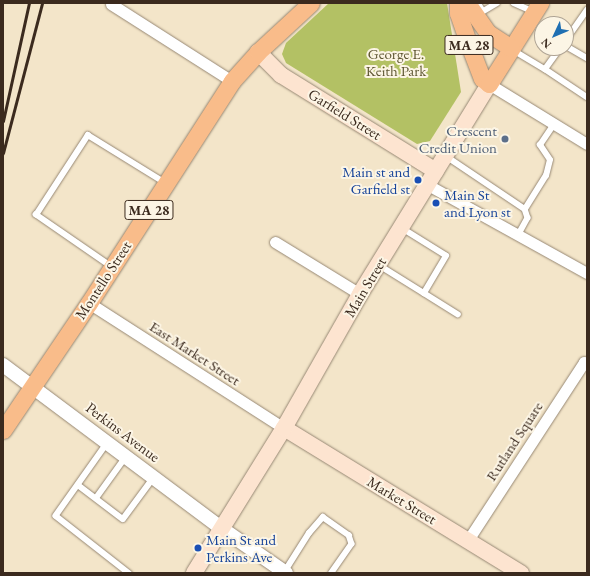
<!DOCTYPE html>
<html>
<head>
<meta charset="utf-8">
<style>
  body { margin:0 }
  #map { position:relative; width:590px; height:576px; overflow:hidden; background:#f3e5c9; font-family:"EB Garamond",serif }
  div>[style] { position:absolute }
  .green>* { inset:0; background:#b3c164 }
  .roads { filter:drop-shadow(0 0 1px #978874) drop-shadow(0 0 1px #978874) }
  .service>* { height:5.5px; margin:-2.75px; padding:0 2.75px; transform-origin:2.75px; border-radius:2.75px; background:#fff }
  .minor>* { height:11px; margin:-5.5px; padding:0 5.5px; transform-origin:5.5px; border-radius:5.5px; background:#fff }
  .tertiary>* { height:14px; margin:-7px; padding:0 7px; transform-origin:7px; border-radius:7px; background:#fff }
  .secondary>* { height:16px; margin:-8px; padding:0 8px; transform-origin:8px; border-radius:8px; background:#fde4d0 }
  .primary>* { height:17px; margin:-8.5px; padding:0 8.5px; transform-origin:8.5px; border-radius:8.5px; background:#f9bc8a }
  .rail>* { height:3px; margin:-1.5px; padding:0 1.5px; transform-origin:1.5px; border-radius:1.5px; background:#3b2a1e }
  .dots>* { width:11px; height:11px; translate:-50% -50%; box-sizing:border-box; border:2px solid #fcf5e5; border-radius:50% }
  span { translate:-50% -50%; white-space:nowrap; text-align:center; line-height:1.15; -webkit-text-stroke:4px #fcf5e5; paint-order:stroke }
  .shield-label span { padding:1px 3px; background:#fcf5e5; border:1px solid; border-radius:3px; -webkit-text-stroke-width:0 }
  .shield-label { font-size:14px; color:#3b2a1e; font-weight:700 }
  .park-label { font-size:15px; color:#5f5733 }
  .street-label { font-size:15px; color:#3b2a1e }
  .service-label { font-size:15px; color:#4e5e75 }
  .right { translate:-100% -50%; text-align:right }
  .transit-label { font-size:15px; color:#164399 }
  .left { translate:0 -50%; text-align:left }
  .frame { position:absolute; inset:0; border:4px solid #3b2a1e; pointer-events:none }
  .north { position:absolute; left:534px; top:16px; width:40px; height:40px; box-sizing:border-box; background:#fcf5e5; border:1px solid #afa495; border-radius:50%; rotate:226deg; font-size:11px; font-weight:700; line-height:16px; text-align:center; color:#3b2a1e }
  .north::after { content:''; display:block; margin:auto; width:14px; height:18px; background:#1f6fb2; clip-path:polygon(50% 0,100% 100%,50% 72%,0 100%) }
</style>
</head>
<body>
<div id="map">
  <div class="green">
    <div style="clip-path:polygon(329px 3px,447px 3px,461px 92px,430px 141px,417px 144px,286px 63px,282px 54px,286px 43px)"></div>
  </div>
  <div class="roads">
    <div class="service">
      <div style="left:478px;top:3px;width:9px;rotate:58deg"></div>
      <div style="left:514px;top:3px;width:20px;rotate:24deg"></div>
      <div style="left:477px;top:15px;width:23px;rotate:-31deg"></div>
      <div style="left:566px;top:40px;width:37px;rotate:-55deg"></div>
      <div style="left:566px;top:46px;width:24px;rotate:30deg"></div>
      <div style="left:513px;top:50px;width:37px;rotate:31deg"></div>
      <div style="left:545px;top:69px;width:26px;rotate:-54deg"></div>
      <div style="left:545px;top:69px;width:50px;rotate:33.7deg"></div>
      <div style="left:446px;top:156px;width:95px;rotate:33.9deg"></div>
      <div style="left:525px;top:209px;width:9px;rotate:72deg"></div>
      <div style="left:528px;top:218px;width:21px;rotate:119deg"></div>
      <div style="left:525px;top:209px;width:39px;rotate:-58deg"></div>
      <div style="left:546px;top:176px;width:16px;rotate:-76deg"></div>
      <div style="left:550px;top:160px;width:18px;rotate:-124deg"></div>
      <div style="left:540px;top:145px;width:25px;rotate:-56deg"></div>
      <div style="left:379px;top:265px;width:53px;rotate:31.9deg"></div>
      <div style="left:424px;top:293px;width:43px;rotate:-59.3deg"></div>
      <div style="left:446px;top:256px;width:53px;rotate:-148.1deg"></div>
      <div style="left:110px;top:266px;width:90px;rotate:-145.4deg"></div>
      <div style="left:36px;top:215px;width:95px;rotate:-57deg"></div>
      <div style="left:88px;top:135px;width:89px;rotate:31.7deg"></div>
      <div style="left:424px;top:293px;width:40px;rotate:32deg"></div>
      <div style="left:107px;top:444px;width:88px;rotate:125.3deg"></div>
      <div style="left:56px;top:516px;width:93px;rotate:38deg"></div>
      <div style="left:78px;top:485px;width:56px;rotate:37.1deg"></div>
      <div style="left:123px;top:519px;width:52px;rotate:-53.6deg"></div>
      <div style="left:96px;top:498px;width:49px;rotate:-54.1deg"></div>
      <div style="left:285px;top:571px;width:45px;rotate:-57.7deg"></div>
      <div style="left:309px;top:533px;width:21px;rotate:-49deg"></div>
      <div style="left:323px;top:517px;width:32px;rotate:35deg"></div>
      <div style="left:349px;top:535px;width:9px;rotate:72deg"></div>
      <div style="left:352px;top:544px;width:35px;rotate:125deg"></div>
    </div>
    <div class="minor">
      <div style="left:111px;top:4px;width:143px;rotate:32.5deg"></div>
      <div style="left:489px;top:84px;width:115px;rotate:31.5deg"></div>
      <div style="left:428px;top:185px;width:182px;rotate:29deg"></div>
      <div style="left:275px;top:242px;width:100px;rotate:31.5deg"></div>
      <div style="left:89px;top:303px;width:232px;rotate:32.7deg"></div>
      <div style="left:468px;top:540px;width:212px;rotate:-56.9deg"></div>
      <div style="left:584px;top:362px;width:3px;rotate:18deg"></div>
    </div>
    <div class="tertiary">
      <div style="left:3px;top:365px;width:272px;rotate:36.8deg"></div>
      <div style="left:221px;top:528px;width:79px;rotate:34.7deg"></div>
    </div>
    <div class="secondary">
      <div style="left:258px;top:52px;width:33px;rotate:45deg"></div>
      <div style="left:281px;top:75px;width:182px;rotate:31.8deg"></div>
      <div style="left:284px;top:428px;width:278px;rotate:31.5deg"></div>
      <div style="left:194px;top:573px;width:171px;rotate:-58.2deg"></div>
      <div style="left:284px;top:428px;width:154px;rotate:-60.4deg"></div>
      <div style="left:360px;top:294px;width:246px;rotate:-58.4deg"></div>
    </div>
    <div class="primary">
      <div style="left:458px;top:3px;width:10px;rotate:90deg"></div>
      <div style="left:458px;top:13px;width:31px;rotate:71deg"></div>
      <div style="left:468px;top:42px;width:39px;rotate:69deg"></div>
      <div style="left:482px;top:78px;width:9px;rotate:41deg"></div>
      <div style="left:489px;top:84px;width:96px;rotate:-57.8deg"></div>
      <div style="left:467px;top:3px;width:37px;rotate:55deg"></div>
      <div style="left:488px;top:33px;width:27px;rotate:33deg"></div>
      <div style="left:3px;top:430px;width:153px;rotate:-55.9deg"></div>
      <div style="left:89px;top:303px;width:264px;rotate:-57.2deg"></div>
      <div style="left:232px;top:81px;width:39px;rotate:-48deg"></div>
      <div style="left:258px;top:52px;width:72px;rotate:-42.8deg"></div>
    </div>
  </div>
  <div class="rail">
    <div style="left:3px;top:121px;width:121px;rotate:-77.6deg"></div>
    <div style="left:3px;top:153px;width:155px;rotate:-75.4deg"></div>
  </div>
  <div class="dots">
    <div style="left:505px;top:139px;background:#5c6f8a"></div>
    <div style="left:418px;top:180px;background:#1a4fb4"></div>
    <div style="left:436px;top:203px;background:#1a4fb4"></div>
    <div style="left:198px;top:548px;background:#1a4fb4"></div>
  </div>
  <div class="shield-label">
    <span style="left:469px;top:45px">MA 28</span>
    <span style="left:149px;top:210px">MA 28</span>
  </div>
  <div class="park-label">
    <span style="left:396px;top:62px">George E.<br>Keith Park</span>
  </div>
  <div class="street-label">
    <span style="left:345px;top:114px;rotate:32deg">Garfield Street</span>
    <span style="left:103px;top:280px;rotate:-57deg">Montello Street</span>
    <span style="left:365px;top:287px;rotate:-59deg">Main Street</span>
    <span style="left:195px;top:353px;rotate:33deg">East Market Street</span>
    <span style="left:123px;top:432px;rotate:37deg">Perkins Avenue</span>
    <span style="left:514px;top:441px;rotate:-57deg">Rutland Square</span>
    <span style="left:402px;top:500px;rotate:31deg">Market Street</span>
  </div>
  <div class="service-label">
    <span class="right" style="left:497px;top:139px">Crescent<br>Credit Union</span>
  </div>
  <div class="transit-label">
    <span class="right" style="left:410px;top:180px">Main st and<br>Garfield st</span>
    <span class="left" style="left:444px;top:203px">Main St<br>and Lyon st</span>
    <span class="left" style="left:206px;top:548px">Main St and<br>Perkins Ave</span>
  </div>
  <div class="frame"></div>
  <div class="north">N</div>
</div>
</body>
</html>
